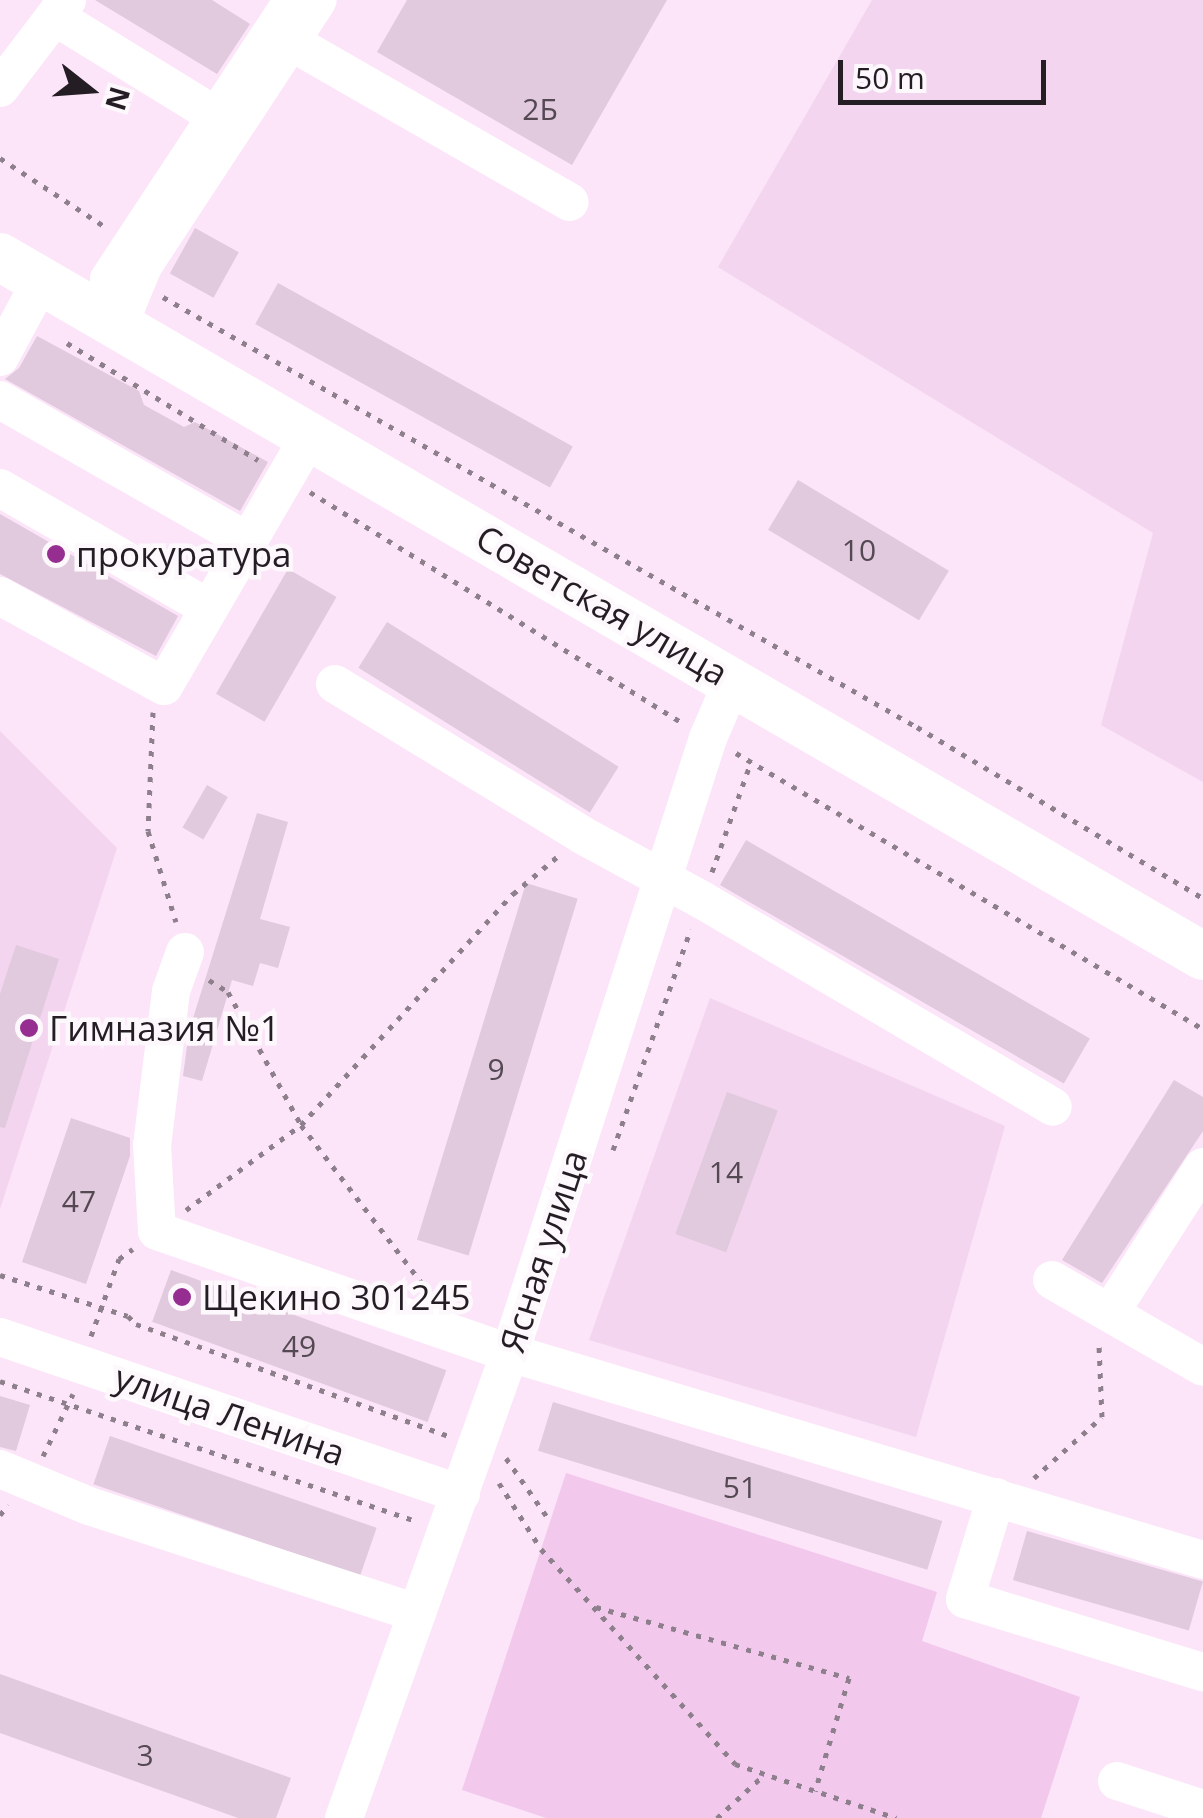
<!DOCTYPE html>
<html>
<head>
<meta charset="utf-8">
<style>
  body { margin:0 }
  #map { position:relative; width:1203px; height:1818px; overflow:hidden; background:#fce4f9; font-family:"Open Sans",sans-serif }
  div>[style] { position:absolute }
  .built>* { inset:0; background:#f3d5ef }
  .green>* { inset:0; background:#f2c8ed }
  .building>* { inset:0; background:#e1c9de; transform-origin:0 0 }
  .path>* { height:5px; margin-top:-2.5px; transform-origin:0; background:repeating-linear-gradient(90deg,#8e7f8c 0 5px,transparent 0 13px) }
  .minor>* { height:38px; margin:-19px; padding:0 19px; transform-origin:19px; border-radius:19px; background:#fff }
  .major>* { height:48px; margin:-24px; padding:0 24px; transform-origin:24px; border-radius:24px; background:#fff }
  .dots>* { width:28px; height:28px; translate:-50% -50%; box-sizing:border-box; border:5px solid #fdf8fc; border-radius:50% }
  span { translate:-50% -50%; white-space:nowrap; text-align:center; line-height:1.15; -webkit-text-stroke:9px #fdf8fc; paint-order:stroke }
  .number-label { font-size:30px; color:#544852 }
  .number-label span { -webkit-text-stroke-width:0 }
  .poi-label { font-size:35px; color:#251d24 }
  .left { translate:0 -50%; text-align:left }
  .street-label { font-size:35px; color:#251d24 }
  .north { position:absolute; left:40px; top:40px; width:100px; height:100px; -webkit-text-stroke:8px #fdf8fc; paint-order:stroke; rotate:107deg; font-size:28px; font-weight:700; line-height:40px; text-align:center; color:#251d24 }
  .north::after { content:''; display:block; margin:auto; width:35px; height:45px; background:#251d24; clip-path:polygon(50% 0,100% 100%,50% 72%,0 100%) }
  .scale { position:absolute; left:838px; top:60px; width:208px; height:45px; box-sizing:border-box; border:5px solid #251d24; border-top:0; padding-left:12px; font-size:30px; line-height:35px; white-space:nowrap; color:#251d24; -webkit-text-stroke:8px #fdf8fc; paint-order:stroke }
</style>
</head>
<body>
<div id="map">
  <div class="built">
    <div style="clip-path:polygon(872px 0,1203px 0,1203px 782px,1101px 725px,1153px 533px,718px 267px)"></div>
    <div style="clip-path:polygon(0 731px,117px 848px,0 1209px)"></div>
    <div style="clip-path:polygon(710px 998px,1005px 1126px,916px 1437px,589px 1340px)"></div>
  </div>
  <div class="green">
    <div style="clip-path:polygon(566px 1473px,937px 1592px,922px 1641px,1080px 1697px,1041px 1818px,546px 1818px,462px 1790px)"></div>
  </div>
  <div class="building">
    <div style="clip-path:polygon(95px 0,212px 0,250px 24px,217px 74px)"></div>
    <div style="clip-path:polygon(407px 0,667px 0,572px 165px,377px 52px)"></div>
    <div style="left:195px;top:228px;width:50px;height:52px;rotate:29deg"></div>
    <div style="left:278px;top:283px;width:337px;height:47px;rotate:29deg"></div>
    <div style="clip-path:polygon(37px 336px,139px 391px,144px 405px,184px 427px,195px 422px,268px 462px,240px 511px,5px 379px,19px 368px)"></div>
    <div style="left:798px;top:480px;width:176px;height:58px;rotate:31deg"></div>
    <div style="clip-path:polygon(0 514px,178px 616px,156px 656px,0 574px)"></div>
    <div style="left:288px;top:569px;width:56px;height:144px;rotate:30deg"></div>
    <div style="left:387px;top:622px;width:273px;height:54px;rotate:32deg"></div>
    <div style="left:207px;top:785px;width:24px;height:49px;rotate:30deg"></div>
    <div style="clip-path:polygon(257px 813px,288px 822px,260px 919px,290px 927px,278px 968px,260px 963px,253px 986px,232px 980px,202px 1081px,183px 1076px,189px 1031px)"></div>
    <div style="left:746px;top:840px;width:397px;height:52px;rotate:30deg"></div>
    <div style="left:526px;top:883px;width:54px;height:373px;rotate:17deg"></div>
    <div style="clip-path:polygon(16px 945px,59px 959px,5px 1128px,0 1127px,0 994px)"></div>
    <div style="clip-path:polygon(1174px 1080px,1203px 1097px,1203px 1131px,1102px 1283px,1062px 1260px)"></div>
    <div style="left:727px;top:1092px;width:54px;height:151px;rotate:20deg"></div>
    <div style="clip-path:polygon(71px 1118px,130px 1138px,130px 1156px,86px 1284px,22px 1262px)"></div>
    <div style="left:171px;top:1270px;width:293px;height:55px;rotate:20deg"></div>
    <div style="clip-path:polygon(0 1396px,30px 1405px,16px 1451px,0 1447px)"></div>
    <div style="left:553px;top:1402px;width:407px;height:51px;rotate:17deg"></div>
    <div style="left:110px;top:1436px;width:282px;height:51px;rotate:19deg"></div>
    <div style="left:1027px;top:1531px;width:183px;height:51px;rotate:16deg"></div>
    <div style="clip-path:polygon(0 1674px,291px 1778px,276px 1818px,238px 1818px,0 1733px)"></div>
  </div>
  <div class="path">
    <div style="left:0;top:158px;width:128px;rotate:33.2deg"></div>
    <div style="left:163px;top:297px;width:868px;rotate:29.7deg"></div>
    <div style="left:917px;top:727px;width:333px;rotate:30.9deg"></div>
    <div style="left:67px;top:343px;width:224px;rotate:31.5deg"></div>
    <div style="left:310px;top:492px;width:439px;rotate:31.8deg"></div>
    <div style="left:153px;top:712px;width:119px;rotate:92.4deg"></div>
    <div style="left:148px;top:831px;width:95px;rotate:72.9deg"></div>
    <div style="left:736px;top:753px;width:542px;rotate:30.58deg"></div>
    <div style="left:712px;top:872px;width:117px;rotate:-70.5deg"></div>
    <div style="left:209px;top:980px;width:22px;rotate:32deg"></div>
    <div style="left:228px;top:992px;width:152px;rotate:61.2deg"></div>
    <div style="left:301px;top:1125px;width:209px;rotate:52.6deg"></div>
    <div style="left:613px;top:1150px;width:234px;rotate:-70.6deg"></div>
    <div style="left:186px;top:1210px;width:143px;rotate:-36.5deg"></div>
    <div style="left:301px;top:1125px;width:314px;rotate:-47.5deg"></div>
    <div style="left:513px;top:894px;width:57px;rotate:-40.1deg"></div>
    <div style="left:0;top:1275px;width:134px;rotate:17.8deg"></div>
    <div style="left:128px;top:1316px;width:11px;rotate:45deg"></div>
    <div style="left:136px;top:1324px;width:331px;rotate:19.7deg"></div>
    <div style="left:91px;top:1336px;width:82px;rotate:-70deg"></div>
    <div style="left:119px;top:1259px;width:17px;rotate:-36deg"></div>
    <div style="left:0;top:1381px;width:441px;rotate:18.6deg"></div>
    <div style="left:43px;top:1456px;width:69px;rotate:-64.2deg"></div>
    <div style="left:506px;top:1458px;width:77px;rotate:55.1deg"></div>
    <div style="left:1034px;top:1478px;width:91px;rotate:-41.9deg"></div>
    <div style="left:1102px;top:1417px;width:73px;rotate:-92.4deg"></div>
    <div style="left:499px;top:1483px;width:78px;rotate:57.5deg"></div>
    <div style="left:541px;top:1549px;width:290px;rotate:47.9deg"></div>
    <div style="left:735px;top:1764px;width:170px;rotate:18.5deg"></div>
    <div style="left:0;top:1515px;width:13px;rotate:-51deg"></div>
    <div style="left:596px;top:1607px;width:263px;rotate:15.7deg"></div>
    <div style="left:849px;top:1678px;width:118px;rotate:106.7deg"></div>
    <div style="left:717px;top:1818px;width:65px;rotate:-42.5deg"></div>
  </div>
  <div class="minor">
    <div style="left:293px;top:0;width:334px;rotate:123.4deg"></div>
    <div style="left:109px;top:279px;width:49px;rotate:79.4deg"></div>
    <div style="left:118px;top:327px;width:66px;rotate:-67.7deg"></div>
    <div style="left:143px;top:266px;width:318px;rotate:-56.7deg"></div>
    <div style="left:57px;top:18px;width:187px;rotate:31.6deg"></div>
    <div style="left:293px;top:43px;width:319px;rotate:29.9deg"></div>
    <div style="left:0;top:88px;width:111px;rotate:-52.7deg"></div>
    <div style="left:0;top:357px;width:86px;rotate:-61.7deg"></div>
    <div style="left:0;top:400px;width:284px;rotate:29.7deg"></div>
    <div style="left:0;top:488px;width:241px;rotate:29.9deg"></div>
    <div style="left:0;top:596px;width:187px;rotate:28.8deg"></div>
    <div style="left:164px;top:686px;width:288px;rotate:-59.8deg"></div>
    <div style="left:335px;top:684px;width:289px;rotate:31.4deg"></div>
    <div style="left:582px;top:835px;width:136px;rotate:28.4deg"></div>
    <div style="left:702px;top:900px;width:407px;rotate:30.5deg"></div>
    <div style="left:185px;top:952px;width:41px;rotate:109.7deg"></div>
    <div style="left:171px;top:991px;width:155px;rotate:97deg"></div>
    <div style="left:152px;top:1145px;width:86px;rotate:86.7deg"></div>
    <div style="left:157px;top:1231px;width:373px;rotate:19.1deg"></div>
    <div style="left:510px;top:1353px;width:723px;rotate:16.63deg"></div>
    <div style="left:1052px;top:1280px;width:174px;rotate:29.9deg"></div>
    <div style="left:1110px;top:1313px;width:173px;rotate:-57.5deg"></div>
    <div style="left:0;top:1337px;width:487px;rotate:18.8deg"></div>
    <div style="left:0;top:1469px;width:96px;rotate:22.6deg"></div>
    <div style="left:89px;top:1506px;width:345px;rotate:18.1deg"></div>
    <div style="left:996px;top:1497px;width:107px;rotate:106.9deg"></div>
    <div style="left:965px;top:1599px;width:249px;rotate:17.1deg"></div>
    <div style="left:1117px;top:1781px;width:90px;rotate:18deg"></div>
    <div style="left:344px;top:1818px;width:494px;rotate:-70.4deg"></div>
    <div style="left:510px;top:1353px;width:646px;rotate:-72.15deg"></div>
    <div style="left:708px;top:738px;width:63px;rotate:-66.7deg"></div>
  </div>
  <div class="major">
    <div style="left:0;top:257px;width:1391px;rotate:30.16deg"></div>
  </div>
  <div class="dots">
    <div style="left:56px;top:554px;background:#962d90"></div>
    <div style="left:29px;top:1028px;background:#962d90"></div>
    <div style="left:182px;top:1297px;background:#962d90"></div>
  </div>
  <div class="number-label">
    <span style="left:540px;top:109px">2Б</span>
    <span style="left:859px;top:550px">10</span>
    <span style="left:496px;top:1069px">9</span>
    <span style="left:726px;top:1172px">14</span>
    <span style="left:79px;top:1201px">47</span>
    <span style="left:299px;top:1346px">49</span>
    <span style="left:740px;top:1487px">51</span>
    <span style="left:145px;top:1755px">3</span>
  </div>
  <div class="poi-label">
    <span class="left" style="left:76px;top:554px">прокуратура</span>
    <span class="left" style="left:49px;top:1028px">Гимназия №1</span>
    <span class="left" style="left:202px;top:1297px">Щекино 301245</span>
  </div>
  <div class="street-label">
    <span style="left:602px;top:605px;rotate:30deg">Советская улица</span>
    <span style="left:543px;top:1251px;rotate:-72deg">Ясная улица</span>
    <span style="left:230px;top:1415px;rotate:19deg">улица Ленина</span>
  </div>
  <div class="north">N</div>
  <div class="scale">50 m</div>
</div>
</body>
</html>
